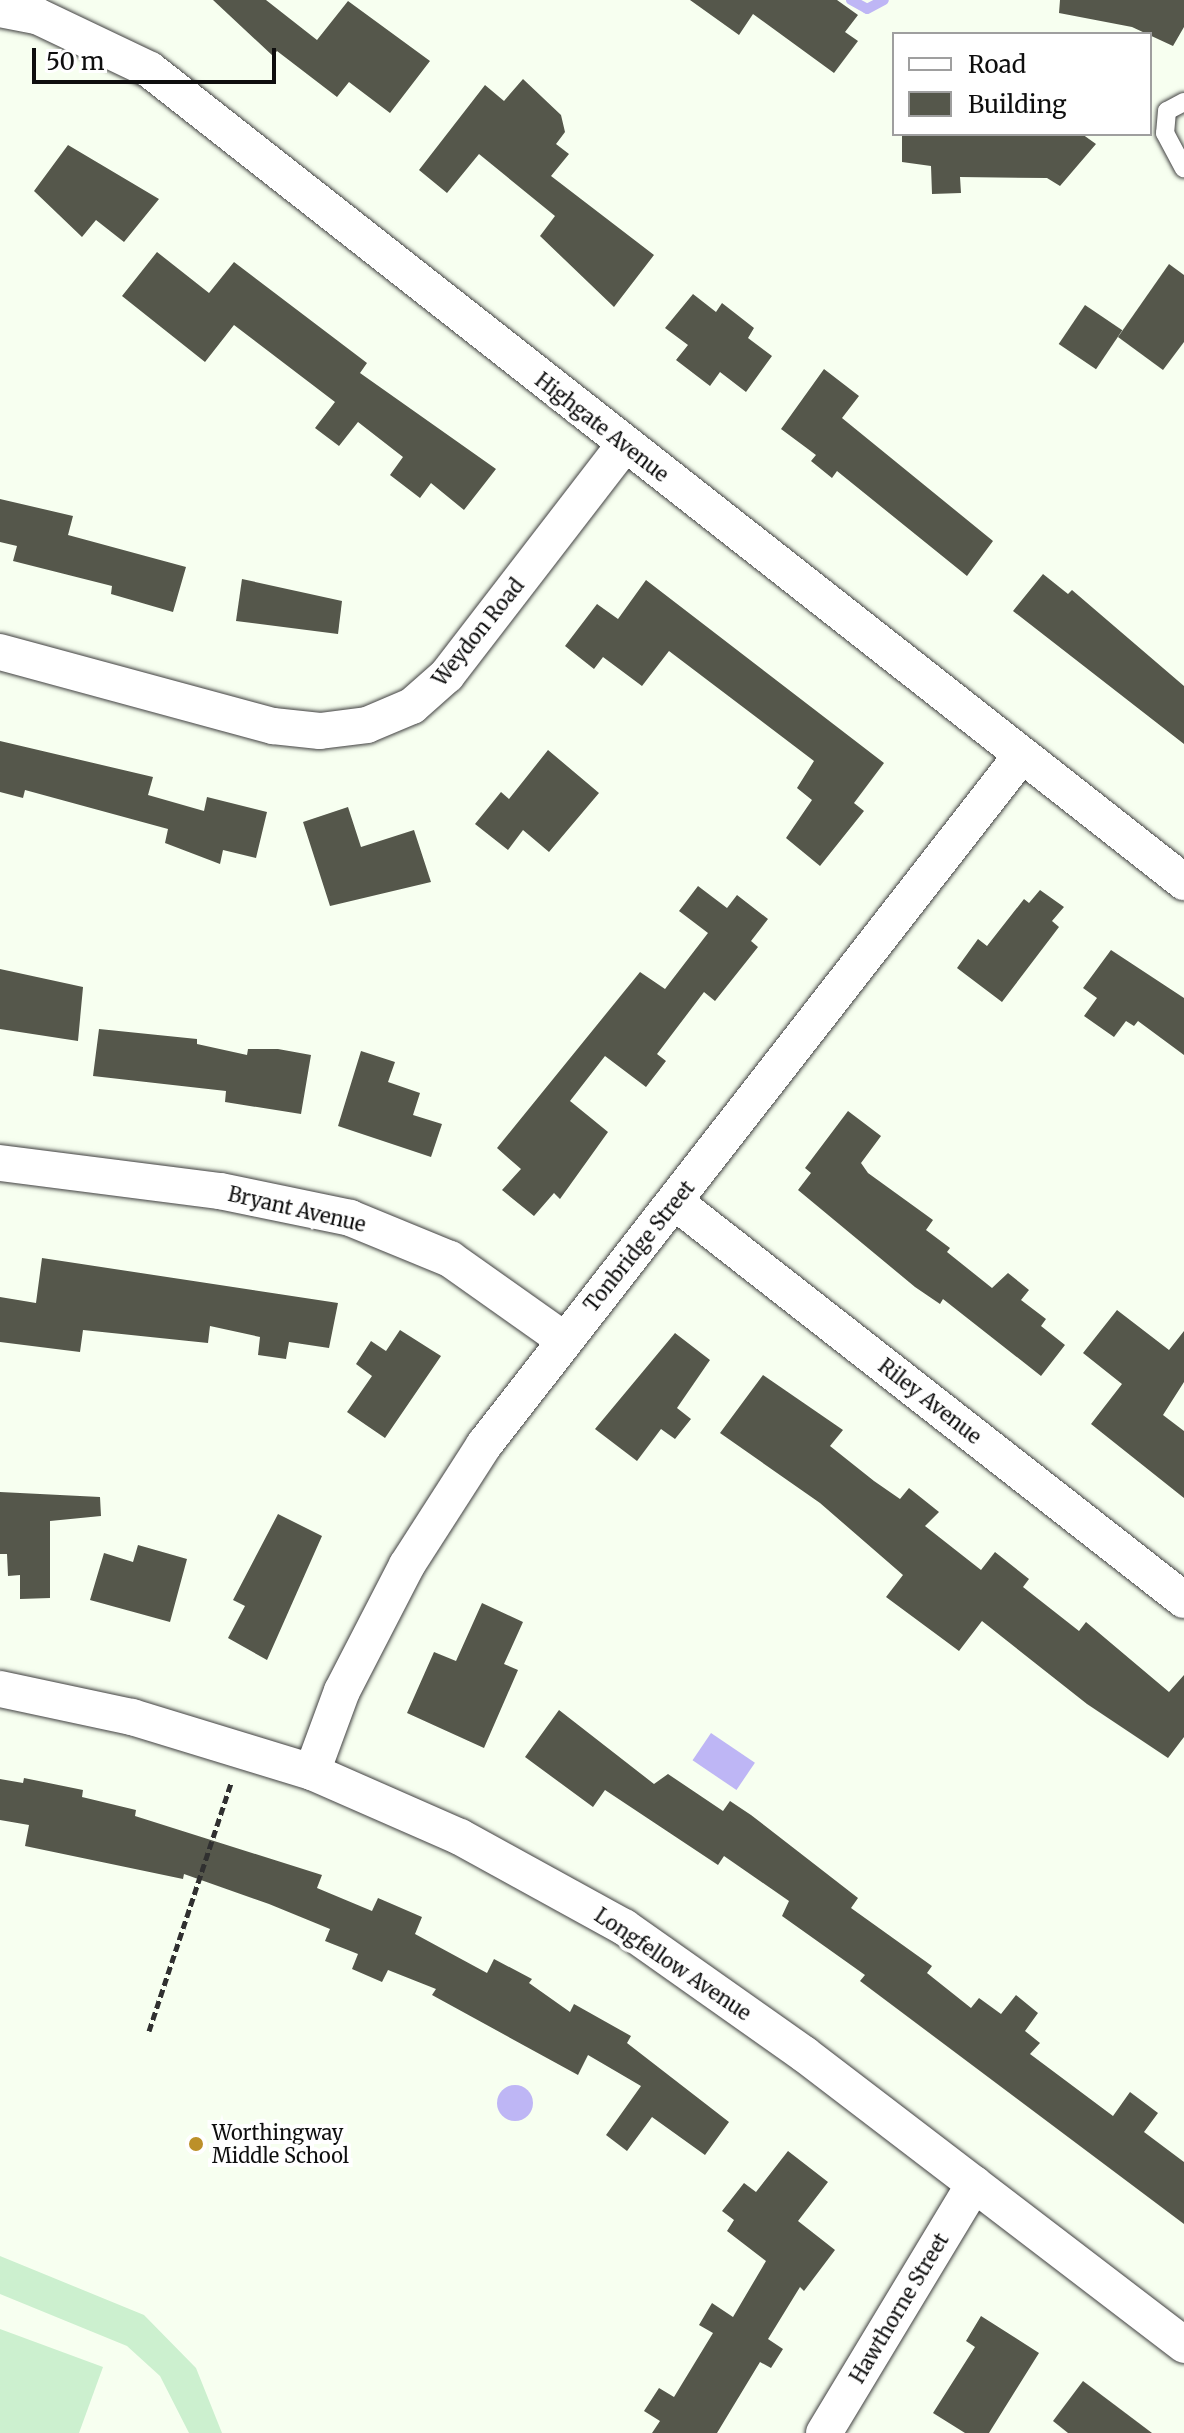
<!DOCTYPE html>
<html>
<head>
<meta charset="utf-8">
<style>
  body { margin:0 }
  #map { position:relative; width:1184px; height:2433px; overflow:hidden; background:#f7fff0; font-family:Merriweather,serif }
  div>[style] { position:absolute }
  .pitch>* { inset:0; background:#ccf0cf }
  .water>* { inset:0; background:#beb6f5; transform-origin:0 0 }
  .round { border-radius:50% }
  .stream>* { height:10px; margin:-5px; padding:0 5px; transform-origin:5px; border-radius:5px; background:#beb6f5 }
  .building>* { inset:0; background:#55574b; transform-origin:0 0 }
  .path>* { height:5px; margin-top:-2.5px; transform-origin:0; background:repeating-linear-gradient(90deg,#303030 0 8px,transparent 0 12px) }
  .roads { filter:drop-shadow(0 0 2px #414141) drop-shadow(0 0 2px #414141) }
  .service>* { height:18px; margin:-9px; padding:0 9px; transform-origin:9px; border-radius:9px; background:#fff }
  .minor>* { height:36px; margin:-18px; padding:0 18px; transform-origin:18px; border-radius:18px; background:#fff }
  .dots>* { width:22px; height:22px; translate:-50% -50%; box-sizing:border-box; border:4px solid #fff; border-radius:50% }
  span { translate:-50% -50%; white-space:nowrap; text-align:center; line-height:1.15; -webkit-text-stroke:8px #fff; paint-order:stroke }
  .street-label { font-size:20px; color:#0e0e0e }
  .poi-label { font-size:20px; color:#0e0e0e }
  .left { translate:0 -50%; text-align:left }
  .legend { position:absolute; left:892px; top:32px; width:260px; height:104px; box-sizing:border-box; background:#fff; border:2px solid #9f9f9f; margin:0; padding:10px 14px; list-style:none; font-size:24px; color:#0e0e0e }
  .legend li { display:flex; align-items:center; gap:16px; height:40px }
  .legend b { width:40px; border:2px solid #9f9f9f }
  .scale { position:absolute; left:32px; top:48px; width:244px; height:36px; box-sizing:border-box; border:4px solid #0e0e0e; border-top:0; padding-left:10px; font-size:24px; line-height:28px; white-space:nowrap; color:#0e0e0e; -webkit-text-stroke:6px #fff; paint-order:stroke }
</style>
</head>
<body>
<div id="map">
  <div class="pitch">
    <div style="clip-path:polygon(0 2256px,144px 2315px,196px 2368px,222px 2433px,189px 2433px,160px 2376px,127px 2346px,0 2294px)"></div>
    <div style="clip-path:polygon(0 2329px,103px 2367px,79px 2433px,0 2433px)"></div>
  </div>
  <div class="water">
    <div style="left:711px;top:1733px;width:53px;height:33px;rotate:34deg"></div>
    <div class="round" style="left:497px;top:2085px;width:36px;height:36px"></div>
  </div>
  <div class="stream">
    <div style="left:851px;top:0;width:18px;rotate:29deg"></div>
    <div style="left:867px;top:9px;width:19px;rotate:-28deg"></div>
  </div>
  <div class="building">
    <div style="clip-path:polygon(213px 0,266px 0,317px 40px,348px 1px,430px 61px,390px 113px,349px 82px,337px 97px,277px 51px,273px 56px)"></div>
    <div style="clip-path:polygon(690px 0,837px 0,858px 15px,845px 32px,858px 41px,834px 73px,753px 14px,739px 35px)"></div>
    <div style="clip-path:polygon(1060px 0,1184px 0,1184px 27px,1173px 46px,1132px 27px,1059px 13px)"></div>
    <div style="clip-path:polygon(523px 79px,561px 115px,565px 132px,556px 144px,569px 154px,551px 176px,654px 255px,614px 307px,540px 236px,555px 216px,479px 154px,447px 193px,419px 170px,485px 85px,504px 101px)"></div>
    <div style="clip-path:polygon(1082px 134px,1096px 144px,1060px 186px,1047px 178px,960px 177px,961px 193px,932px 194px,931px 166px,902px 162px,902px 135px)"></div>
    <div style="clip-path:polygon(68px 145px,159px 199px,124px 242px,96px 220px,82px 237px,34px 191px)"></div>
    <div style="clip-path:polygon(157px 252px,209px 293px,234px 262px,367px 363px,360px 373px,496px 469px,464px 510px,431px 483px,420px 498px,390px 475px,403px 457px,358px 422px,339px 446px,315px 428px,335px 402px,234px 325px,205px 362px,122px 296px)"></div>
    <div style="clip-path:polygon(1169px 264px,1184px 275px,1184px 342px,1163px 370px,1118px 337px)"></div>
    <div style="clip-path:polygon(693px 294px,716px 312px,722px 303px,754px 328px,748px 338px,772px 356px,746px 392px,720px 372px,710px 386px,676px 360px,688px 345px,665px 328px)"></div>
    <div style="left:1085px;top:305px;width:45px;height:47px;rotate:34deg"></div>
    <div style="clip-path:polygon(824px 369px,859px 396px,842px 418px,993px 541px,967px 576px,837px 471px,832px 478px,811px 461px,816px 455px,781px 429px)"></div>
    <div style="clip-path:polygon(0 499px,73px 516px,68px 535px,186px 567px,173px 612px,111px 594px,112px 586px,13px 561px,17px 546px,0 542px)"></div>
    <div style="clip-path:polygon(1043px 574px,1068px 594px,1072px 590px,1184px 686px,1184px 744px,1013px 611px)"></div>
    <div style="clip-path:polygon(242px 579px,342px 601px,338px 634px,236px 621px)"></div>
    <div style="clip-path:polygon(646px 580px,884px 763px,854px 803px,864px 811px,820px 866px,786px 838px,812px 800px,797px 788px,814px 761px,669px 651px,642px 686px,603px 657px,594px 669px,565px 646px,597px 604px,618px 619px)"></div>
    <div style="clip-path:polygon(0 741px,153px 777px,148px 795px,204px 811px,207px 797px,267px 812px,256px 858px,223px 850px,220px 864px,165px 843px,168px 829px,25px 790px,23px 798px,0 792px)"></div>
    <div style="clip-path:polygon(548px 750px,599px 793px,549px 852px,523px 830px,508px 850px,475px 824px,501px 792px,509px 799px)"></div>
    <div style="clip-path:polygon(348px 807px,361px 847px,414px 830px,431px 882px,330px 906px,303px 822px)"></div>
    <div style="clip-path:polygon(698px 886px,727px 908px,737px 895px,768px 919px,751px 941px,758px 947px,715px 1001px,704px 992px,657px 1054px,666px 1061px,646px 1087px,605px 1056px,570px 1101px,608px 1132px,560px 1199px,554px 1193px,534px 1216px,502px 1190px,521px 1169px,497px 1148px,640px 972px,665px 989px,708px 933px,679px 911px)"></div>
    <div style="clip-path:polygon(1040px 890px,1064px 907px,1052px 921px,1059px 927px,1002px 1002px,957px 968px,978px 939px,987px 946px,1024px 899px,1029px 903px)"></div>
    <div style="clip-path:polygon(1111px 950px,1184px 998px,1184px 1055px,1138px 1021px,1134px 1026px,1126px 1021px,1114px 1037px,1084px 1016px,1097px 998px,1083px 988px)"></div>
    <div style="clip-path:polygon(0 969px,83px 987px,78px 1041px,0 1029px)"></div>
    <div style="clip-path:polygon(99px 1029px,197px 1039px,197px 1044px,247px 1055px,248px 1049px,278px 1049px,311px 1055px,301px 1114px,225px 1102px,226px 1091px,93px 1076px)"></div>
    <div style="clip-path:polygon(361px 1051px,395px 1062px,388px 1082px,420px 1093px,413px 1115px,442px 1124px,431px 1157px,338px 1126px)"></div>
    <div style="clip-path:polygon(848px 1111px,881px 1136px,861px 1163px,868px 1173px,933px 1220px,926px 1230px,950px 1248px,947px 1252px,992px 1288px,1008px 1273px,1029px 1290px,1021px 1300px,1046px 1319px,1041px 1326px,1065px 1345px,1041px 1376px,943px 1299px,940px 1304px,915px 1287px,798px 1190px,811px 1173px,805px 1168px)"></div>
    <div style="clip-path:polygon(42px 1258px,338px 1303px,329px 1348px,289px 1342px,286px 1359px,258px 1355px,260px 1337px,210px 1326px,208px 1343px,83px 1330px,80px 1352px,0 1342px,0 1297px,36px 1303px)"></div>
    <div style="clip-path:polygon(1117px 1310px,1169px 1350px,1184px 1331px,1184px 1382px,1163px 1415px,1184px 1431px,1184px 1498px,1091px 1424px,1122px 1384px,1083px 1353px)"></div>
    <div style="clip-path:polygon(400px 1330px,441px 1356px,385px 1438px,347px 1412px,372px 1376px,356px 1364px,371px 1341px,386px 1351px)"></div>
    <div style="clip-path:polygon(675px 1333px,710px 1360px,677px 1408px,691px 1419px,675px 1439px,661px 1429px,637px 1461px,595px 1429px)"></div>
    <div style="clip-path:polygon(763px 1375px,843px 1430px,830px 1446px,874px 1481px,900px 1499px,909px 1488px,939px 1512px,925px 1526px,981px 1570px,995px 1552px,1029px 1579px,1023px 1587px,1079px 1631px,1086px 1622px,1169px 1692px,1184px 1675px,1184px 1737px,1168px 1758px,1087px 1704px,982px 1621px,959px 1651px,886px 1597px,903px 1575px,820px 1503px,720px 1433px)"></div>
    <div style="clip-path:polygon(0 1492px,100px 1497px,101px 1516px,50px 1521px,50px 1598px,20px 1599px,20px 1575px,8px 1576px,7px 1554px,0 1554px)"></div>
    <div style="clip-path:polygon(278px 1514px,322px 1536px,267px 1660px,228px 1638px,245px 1606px,233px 1600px)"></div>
    <div style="clip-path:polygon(138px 1545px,187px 1559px,170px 1622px,90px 1600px,104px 1553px,133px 1562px)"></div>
    <div style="clip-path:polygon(482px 1603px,523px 1622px,504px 1664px,518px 1670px,484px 1748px,407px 1713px,434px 1652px,456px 1661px)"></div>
    <div style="clip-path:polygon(559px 1710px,654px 1784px,668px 1774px,723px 1811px,730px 1801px,751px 1815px,858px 1898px,851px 1908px,932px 1966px,927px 1973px,971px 2008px,979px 1998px,1001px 2014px,1016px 1995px,1038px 2013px,1025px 2031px,1040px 2043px,1030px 2054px,1113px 2116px,1130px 2092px,1158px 2113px,1144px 2132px,1184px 2162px,1184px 2224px,860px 1981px,865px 1975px,782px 1916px,789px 1901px,724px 1856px,718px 1865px,605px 1790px,593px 1807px,525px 1757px)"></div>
    <div style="clip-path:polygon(24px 1778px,83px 1790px,82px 1797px,136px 1810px,135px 1816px,322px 1875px,317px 1888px,372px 1911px,378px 1898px,422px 1917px,415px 1934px,487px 1973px,494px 1959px,532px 1979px,529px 1983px,570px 2012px,574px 2004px,631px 2036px,627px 2043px,729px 2122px,705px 2155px,652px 2117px,627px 2151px,606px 2135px,641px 2086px,588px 2055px,578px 2075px,432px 1995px,436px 1989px,388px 1970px,382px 1982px,352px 1969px,358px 1954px,325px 1941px,330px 1929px,269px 1904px,184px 1874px,183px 1879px,25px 1846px,29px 1825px,0 1820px,0 1779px,23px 1783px)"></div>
    <div style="clip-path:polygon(788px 2151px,828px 2182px,798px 2221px,835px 2250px,804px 2291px,800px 2287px,768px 2339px,783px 2349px,771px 2368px,760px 2362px,717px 2433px,652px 2433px,660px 2421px,644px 2411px,659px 2388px,674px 2397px,713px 2333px,699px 2325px,712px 2303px,733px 2317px,766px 2261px,727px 2231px,734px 2220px,722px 2211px,744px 2183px,756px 2192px)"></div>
    <div style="clip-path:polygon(981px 2316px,1039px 2353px,989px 2433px,965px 2433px,933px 2413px,975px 2347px,966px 2341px)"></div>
    <div style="clip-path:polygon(1083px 2381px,1152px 2433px,1068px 2433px,1053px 2421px)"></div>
  </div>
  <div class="path">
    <div style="left:149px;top:2031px;width:261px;rotate:-71.7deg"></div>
  </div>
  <div class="roads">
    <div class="service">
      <div style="left:1184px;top:102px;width:19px;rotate:152deg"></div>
      <div style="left:1167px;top:111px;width:22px;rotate:95deg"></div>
      <div style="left:1165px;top:133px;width:40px;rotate:62deg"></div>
    </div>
    <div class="minor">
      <div style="left:0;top:9px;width:38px;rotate:11deg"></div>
      <div style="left:37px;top:16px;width:125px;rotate:25.5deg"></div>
      <div style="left:150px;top:70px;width:1315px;rotate:38.14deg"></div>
      <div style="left:0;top:652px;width:283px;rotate:15.2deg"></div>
      <div style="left:273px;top:726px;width:47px;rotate:6.1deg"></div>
      <div style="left:320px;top:731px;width:47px;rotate:-7.3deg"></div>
      <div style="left:367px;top:725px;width:49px;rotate:-22.9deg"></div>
      <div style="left:412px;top:706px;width:47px;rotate:-41.5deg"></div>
      <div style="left:447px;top:675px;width:290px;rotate:-52.4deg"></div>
      <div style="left:0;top:1163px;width:222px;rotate:7.3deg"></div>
      <div style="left:220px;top:1191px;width:133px;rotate:11.7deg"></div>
      <div style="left:350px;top:1218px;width:108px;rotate:22.3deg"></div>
      <div style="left:450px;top:1259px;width:138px;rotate:35.3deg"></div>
      <div style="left:675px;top:1202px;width:646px;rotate:38.02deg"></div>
      <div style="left:0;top:1689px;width:135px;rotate:12deg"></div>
      <div style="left:132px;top:1717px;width:188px;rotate:17deg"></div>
      <div style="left:312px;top:1772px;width:162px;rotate:23.7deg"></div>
      <div style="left:460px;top:1837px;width:187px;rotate:28.8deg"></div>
      <div style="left:624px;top:1927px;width:220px;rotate:35.2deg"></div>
      <div style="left:804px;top:2054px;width:479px;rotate:37.4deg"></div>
      <div style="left:312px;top:1772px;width:86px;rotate:-69.7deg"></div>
      <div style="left:342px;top:1691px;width:142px;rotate:-62.7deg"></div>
      <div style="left:407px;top:1565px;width:143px;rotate:-57.3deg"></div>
      <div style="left:484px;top:1445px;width:874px;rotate:-52.07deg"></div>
      <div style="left:824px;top:2433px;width:291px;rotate:-58.9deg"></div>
    </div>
  </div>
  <div class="dots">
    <div style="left:196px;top:2144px;background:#bc9029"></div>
  </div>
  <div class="street-label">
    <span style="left:602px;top:427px;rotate:38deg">Highgate Avenue</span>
    <span style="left:478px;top:632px;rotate:-51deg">Weydon Road</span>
    <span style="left:297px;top:1209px;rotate:13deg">Bryant Avenue</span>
    <span style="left:639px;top:1246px;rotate:-51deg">Tonbridge Street</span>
    <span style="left:930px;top:1401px;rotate:38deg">Riley Avenue</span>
    <span style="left:673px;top:1964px;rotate:34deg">Longfellow Avenue</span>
    <span style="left:899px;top:2308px;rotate:-59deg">Hawthorne Street</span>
  </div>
  <div class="poi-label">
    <span class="left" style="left:212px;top:2144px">Worthingway<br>Middle School</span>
  </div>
  <ul class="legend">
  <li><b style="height:10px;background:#fff"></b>Road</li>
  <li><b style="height:22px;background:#55574b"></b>Building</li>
  </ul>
  <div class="scale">50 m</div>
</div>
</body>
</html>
